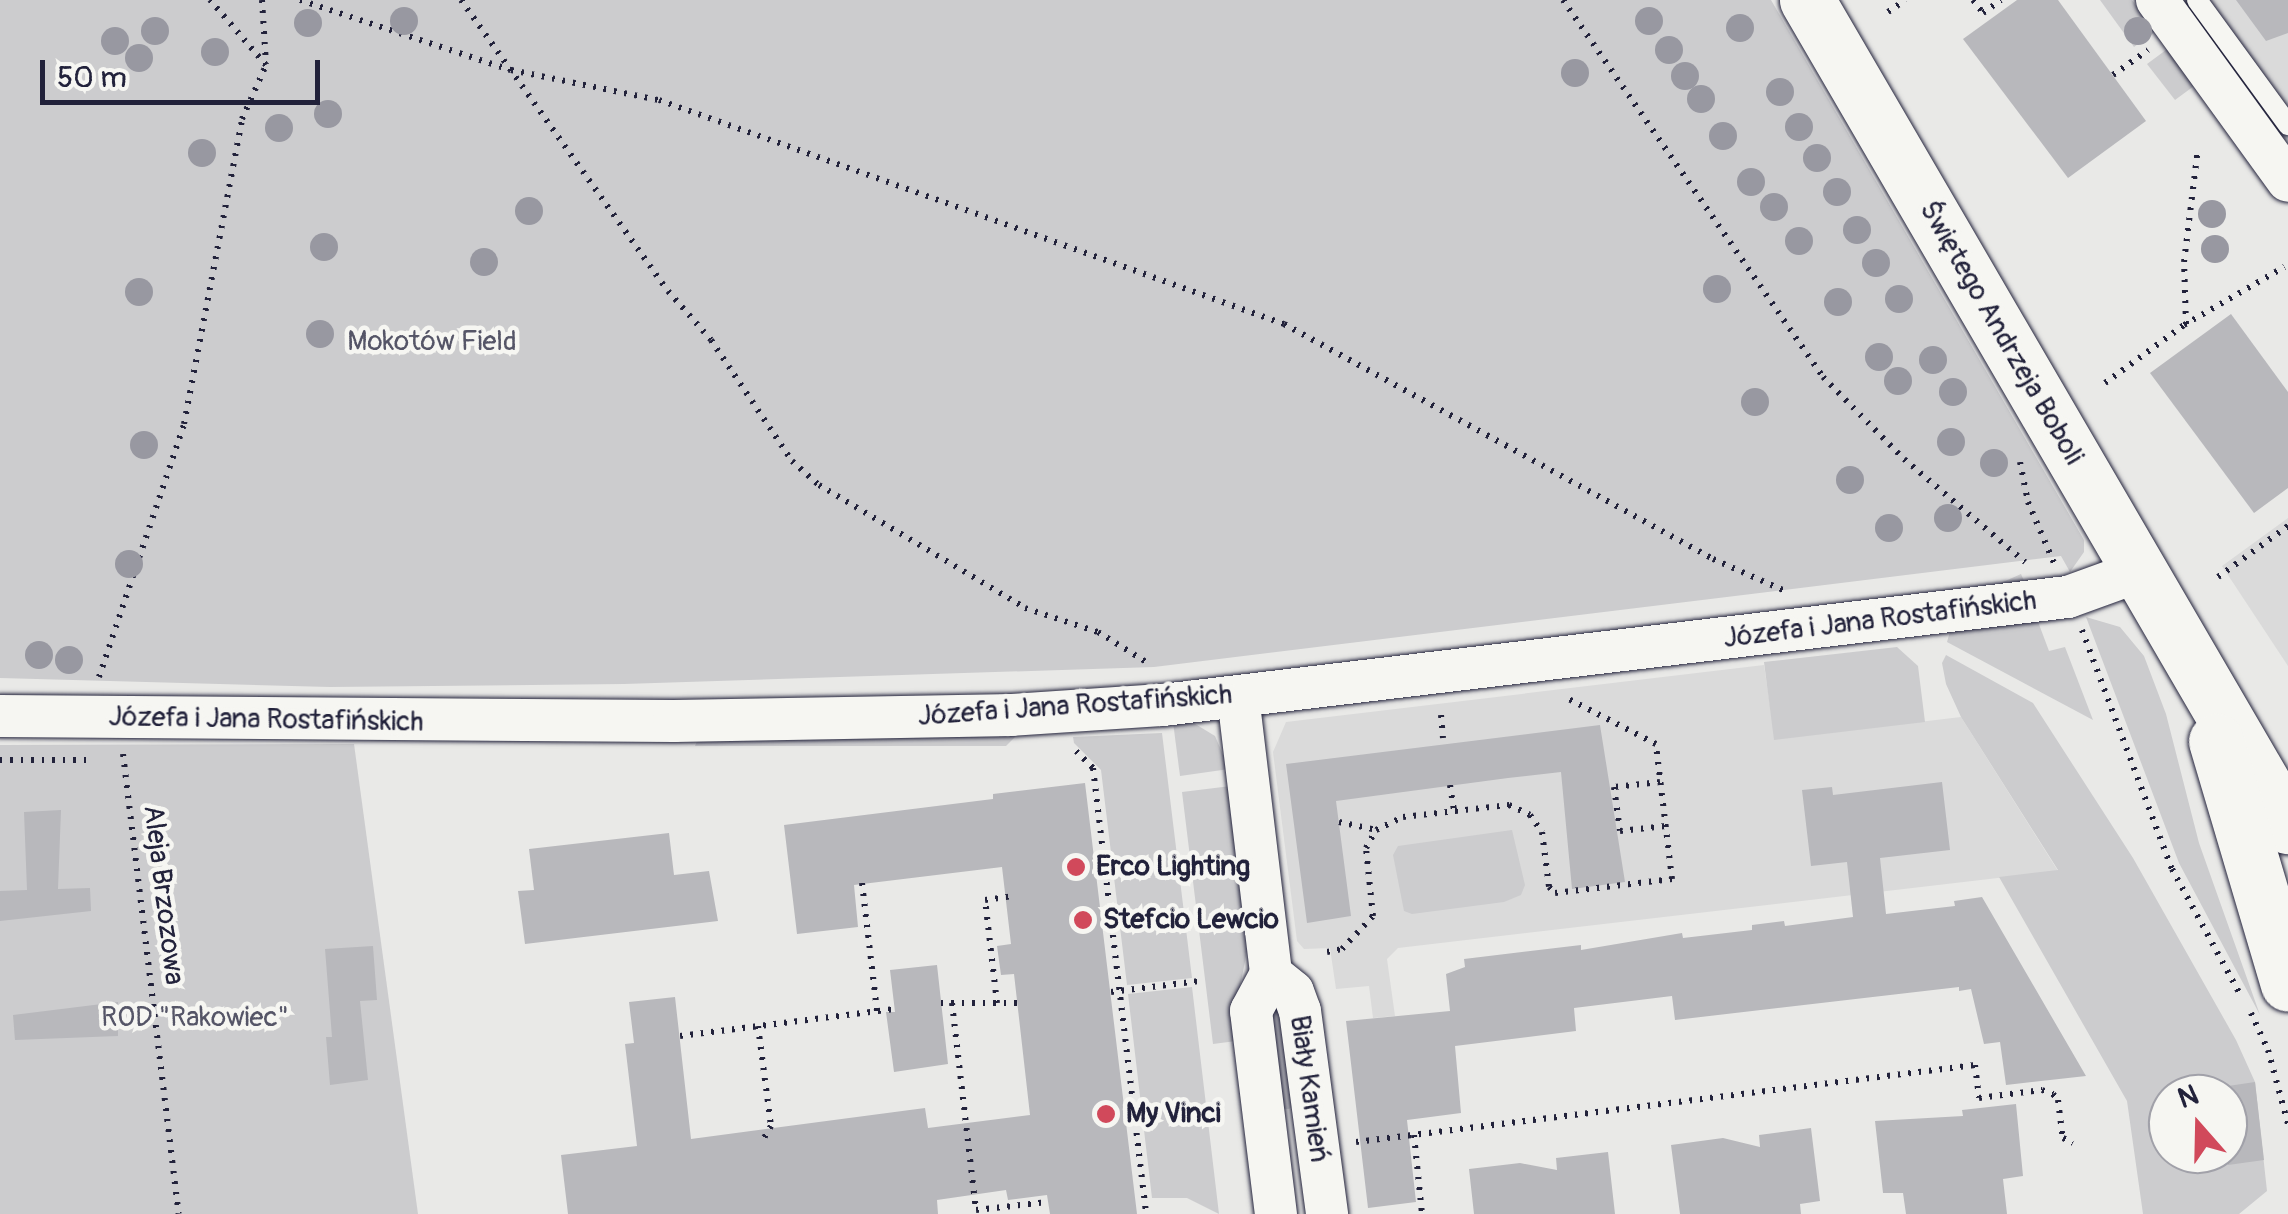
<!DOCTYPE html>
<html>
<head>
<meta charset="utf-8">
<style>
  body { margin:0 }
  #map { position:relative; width:2288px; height:1214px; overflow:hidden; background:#e9e9e7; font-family:Pangolin,sans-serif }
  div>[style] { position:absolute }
  .built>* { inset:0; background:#dadada }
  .green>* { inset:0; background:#ccccce; transform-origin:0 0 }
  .building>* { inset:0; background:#b8b8bc }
  .path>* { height:6px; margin-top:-3px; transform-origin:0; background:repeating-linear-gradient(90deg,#22223b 0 2.5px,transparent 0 10.5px) }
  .roads { filter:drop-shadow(0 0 2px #22223b) drop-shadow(0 0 2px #22223b) }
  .lane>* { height:20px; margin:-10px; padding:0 10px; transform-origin:10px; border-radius:10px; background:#f6f6f2 }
  .street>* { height:42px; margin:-21px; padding:0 21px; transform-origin:21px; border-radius:21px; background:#f6f6f2 }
  .secondary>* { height:55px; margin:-27.5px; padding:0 27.5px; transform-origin:27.5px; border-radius:27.5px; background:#f6f6f2 }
  .trees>* { width:28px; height:28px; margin:-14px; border-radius:50%; background:#9898a1 }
  .dots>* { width:28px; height:28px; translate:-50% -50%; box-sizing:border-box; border:5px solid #f6f6f2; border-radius:50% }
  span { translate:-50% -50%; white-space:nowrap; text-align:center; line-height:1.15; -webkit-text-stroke:9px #f6f6f2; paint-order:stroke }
  .street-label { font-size:28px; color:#22223b }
  .park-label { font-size:28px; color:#555567 }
  .poi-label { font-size:28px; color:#22223b; font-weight:700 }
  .left { translate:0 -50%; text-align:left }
  .north { position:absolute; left:2148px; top:1074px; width:100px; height:100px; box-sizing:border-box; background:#f6f6f2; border:2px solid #a1a1a9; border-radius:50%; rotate:340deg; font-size:28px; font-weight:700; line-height:40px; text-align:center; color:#22223b }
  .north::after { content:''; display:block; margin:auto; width:35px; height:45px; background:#d1495b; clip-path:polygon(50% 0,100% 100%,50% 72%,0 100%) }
  .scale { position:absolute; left:40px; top:60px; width:280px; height:45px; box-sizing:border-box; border:5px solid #22223b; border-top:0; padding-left:12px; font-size:30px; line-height:35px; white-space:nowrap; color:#22223b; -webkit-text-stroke:8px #f6f6f2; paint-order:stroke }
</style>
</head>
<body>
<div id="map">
  <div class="built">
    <div style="clip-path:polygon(2184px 0,2288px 0,2288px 144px,2189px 7px)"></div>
    <div style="clip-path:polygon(2288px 518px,2288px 666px,2222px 566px)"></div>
    <div style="clip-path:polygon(1764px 665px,1775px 739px,1961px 717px,2058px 871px,1398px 948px,1387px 959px,1395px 1016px,1373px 1018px,1369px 986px,1336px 989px,1330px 948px,1304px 949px,1297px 941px,1273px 752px,1286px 722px)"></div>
  </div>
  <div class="green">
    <div style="clip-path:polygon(0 0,1771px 0,2084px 540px,2084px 552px,2070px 572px,2061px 556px,1154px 667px,624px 684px,330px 687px,0 678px)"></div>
    <div style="clip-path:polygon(2100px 0,2132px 0,2155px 32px,2134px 47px)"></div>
    <div style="clip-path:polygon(2170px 47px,2194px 86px,2175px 100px,2147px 64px)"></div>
    <div style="left:2021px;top:574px;width:10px;height:90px;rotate:66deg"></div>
    <div style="clip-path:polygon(2086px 617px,2120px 627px,2144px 656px,2166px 714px,2199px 843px,2260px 1015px,2179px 863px)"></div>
    <div style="clip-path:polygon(2037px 619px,2049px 651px,2065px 647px,2093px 720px,1947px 642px,1951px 628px)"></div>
    <div style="clip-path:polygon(1897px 647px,1918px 666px,1925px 722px,1774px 740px,1764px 662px)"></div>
    <div style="clip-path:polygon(evenodd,1946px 655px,2033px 703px,2133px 858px,2236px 1040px,2255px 1082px,2267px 1191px,2239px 1214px,2143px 1214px,2127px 1101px,1999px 877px,2058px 870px,1961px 717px,1946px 684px,1942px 663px,1946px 655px,2168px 1094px,2228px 1094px,2228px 1154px,2168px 1154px,2168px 1094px)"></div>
    <div style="clip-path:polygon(1173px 722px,1192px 722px,1215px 736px,1229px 769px,1180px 776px)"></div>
    <div style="clip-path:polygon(1162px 733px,1192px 978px,1127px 985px,1101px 770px,1074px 743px,1073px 737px)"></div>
    <div style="clip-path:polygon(1017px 735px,1006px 746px,695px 746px,697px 741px)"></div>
    <div style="clip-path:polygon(354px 744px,418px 1214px,0 1214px,0 745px)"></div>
    <div style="clip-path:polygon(1231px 786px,1247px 951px,1237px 1002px,1236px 1041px,1213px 1044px,1182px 792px)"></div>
    <div style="clip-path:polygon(1512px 830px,1525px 885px,1521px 895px,1504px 902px,1412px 914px,1404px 911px,1393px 855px,1398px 846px)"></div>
    <div style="clip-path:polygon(1192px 987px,1219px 1214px,1187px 1198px,1152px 1198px,1128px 994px)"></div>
    <div style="clip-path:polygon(1282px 1008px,1295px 1105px,1289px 1109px,1283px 1109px,1271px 1009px)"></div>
  </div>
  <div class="building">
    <div style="clip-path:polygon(2017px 0,2058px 0,2146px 121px,2068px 178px,1963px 39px)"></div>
    <div style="clip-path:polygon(2236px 0,2288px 0,2288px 33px,2266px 41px)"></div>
    <div style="clip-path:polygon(2231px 314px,2288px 392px,2288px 488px,2254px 513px,2150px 373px)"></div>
    <div style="clip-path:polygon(1600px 725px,1625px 882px,1572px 889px,1561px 772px,1508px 778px,1336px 801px,1351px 916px,1307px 923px,1286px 764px)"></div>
    <div style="clip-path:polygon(1942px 782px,1950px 850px,1880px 858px,1886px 914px,1955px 906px,1954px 901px,1982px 897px,2086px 1076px,2006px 1085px,2000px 1042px,1984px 1044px,1971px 989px,1959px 991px,1959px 987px,1675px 1020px,1672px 996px,1574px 1008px,1576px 1031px,1455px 1046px,1461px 1113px,1407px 1120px,1416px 1202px,1368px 1208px,1346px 1021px,1450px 1011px,1446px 974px,1465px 967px,1464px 959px,1581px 945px,1581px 950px,1682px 933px,1683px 938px,1752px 930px,1752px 925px,1784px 921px,1785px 926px,1853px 917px,1847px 862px,1811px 866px,1802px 790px,1832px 787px,1833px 795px)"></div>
    <div style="clip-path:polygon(1085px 783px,1137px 1214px,1050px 1214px,1047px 1195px,1008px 1200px,1006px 1190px,937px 1200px,938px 1214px,568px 1214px,561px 1155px,637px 1146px,625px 1044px,634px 1043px,629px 1002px,675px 997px,691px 1139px,925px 1108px,928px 1128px,1030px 1115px,1014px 974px,1001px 975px,997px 946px,1011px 944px,1002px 867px,854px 885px,858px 927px,797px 934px,784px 825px,993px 799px,993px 794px)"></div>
    <div style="clip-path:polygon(61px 810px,58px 889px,90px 888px,91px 911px,0 921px,0 891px,27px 890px,24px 812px)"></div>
    <div style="clip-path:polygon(669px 833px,674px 875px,709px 871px,718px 921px,525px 944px,518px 891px,534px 890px,529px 849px)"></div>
    <div style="clip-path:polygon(373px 946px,377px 1000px,360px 1001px,368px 1080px,330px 1085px,326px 1037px,332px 1037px,325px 949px)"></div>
    <div style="clip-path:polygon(937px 965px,948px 1064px,894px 1072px,886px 1012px,895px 1012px,890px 970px)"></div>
    <div style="clip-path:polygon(118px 1002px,118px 1036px,15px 1040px,13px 1015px)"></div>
    <div style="clip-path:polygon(2255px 1082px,2264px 1160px,2228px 1165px,2228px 1086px)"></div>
    <div style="clip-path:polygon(2016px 1104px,2023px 1176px,2003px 1179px,2007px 1214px,1906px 1214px,1903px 1193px,1883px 1193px,1875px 1121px,1963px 1116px,1962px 1110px)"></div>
    <div style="clip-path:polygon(1811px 1128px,1820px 1201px,1800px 1204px,1801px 1214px,1680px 1214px,1671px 1145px,1723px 1138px,1760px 1147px,1759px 1135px)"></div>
    <div style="clip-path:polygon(1608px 1152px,1615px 1214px,1474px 1214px,1469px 1169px,1520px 1163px,1557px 1170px,1556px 1158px)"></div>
  </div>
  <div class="path">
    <div style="left:262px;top:0;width:64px;rotate:86.4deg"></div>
    <div style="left:300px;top:0;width:222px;rotate:18.4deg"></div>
    <div style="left:511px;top:70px;width:151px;rotate:11.5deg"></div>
    <div style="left:659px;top:100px;width:664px;rotate:19.72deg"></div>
    <div style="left:1284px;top:324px;width:489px;rotate:28.7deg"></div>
    <div style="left:1713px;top:559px;width:77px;rotate:23.9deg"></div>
    <div style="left:461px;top:0;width:357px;rotate:54.6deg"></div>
    <div style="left:668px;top:291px;width:65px;rotate:48.7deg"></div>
    <div style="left:711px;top:340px;width:146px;rotate:56.2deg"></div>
    <div style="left:792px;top:461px;width:36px;rotate:42deg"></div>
    <div style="left:819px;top:485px;width:240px;rotate:30.8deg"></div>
    <div style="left:1025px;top:608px;width:77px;rotate:18.2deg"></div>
    <div style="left:1098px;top:632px;width:62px;rotate:31.9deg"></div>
    <div style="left:1563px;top:0;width:458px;rotate:55.4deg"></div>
    <div style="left:1823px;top:377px;width:115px;rotate:45.4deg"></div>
    <div style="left:1904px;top:459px;width:159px;rotate:40.4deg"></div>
    <div style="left:1973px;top:0;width:16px;rotate:52deg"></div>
    <div style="left:1983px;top:13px;width:22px;rotate:-36deg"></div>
    <div style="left:1888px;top:12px;width:21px;rotate:-35deg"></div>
    <div style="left:2113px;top:75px;width:43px;rotate:-35.5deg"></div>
    <div style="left:2186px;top:324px;width:62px;rotate:-91.8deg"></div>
    <div style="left:2184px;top:262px;width:115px;rotate:-83deg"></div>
    <div style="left:2105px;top:383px;width:98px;rotate:-36.3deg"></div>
    <div style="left:2184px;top:325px;width:116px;rotate:-30.1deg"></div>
    <div style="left:2020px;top:462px;width:41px;rotate:78.7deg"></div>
    <div style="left:2028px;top:502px;width:66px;rotate:66.9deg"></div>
    <div style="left:2218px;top:577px;width:87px;rotate:-36.1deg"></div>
    <div style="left:2082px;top:630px;width:255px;rotate:69.4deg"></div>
    <div style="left:2172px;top:869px;width:142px;rotate:61.5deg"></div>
    <div style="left:99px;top:677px;width:267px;rotate:-71.4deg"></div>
    <div style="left:184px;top:424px;width:310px;rotate:-79.2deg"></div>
    <div style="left:242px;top:119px;width:59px;rotate:-66deg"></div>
    <div style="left:266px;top:65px;width:86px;rotate:-130.7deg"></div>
    <div style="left:1441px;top:715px;width:23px;rotate:85deg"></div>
    <div style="left:1076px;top:751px;width:24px;rotate:45deg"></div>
    <div style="left:1093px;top:768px;width:449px;rotate:83.2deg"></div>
    <div style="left:123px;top:754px;width:463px;rotate:83.1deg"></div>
    <div style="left:0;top:760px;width:94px"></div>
    <div style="left:1660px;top:782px;width:46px;rotate:173.8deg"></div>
    <div style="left:1614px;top:787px;width:44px;rotate:82.2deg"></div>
    <div style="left:1620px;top:831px;width:46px;rotate:-6.2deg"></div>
    <div style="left:1450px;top:785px;width:26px;rotate:81deg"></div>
    <div style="left:1339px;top:822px;width:38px;rotate:12deg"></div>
    <div style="left:862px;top:883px;width:129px;rotate:83.3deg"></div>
    <div style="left:1327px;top:952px;width:15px;rotate:-11deg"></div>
    <div style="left:1342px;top:949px;width:45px;rotate:-46.8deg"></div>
    <div style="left:1373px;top:916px;width:68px;rotate:-95.9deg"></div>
    <div style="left:1366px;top:848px;width:21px;rotate:-61deg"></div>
    <div style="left:1376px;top:830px;width:30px;rotate:-26deg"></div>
    <div style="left:1403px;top:817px;width:107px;rotate:-6.5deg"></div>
    <div style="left:1509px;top:805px;width:23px;rotate:25deg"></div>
    <div style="left:1530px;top:815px;width:21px;rotate:55deg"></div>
    <div style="left:1542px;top:832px;width:55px;rotate:82.7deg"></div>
    <div style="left:1549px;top:887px;width:8px;rotate:45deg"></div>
    <div style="left:1555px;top:893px;width:118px;rotate:-6.8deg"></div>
    <div style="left:1672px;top:879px;width:136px;rotate:-96.8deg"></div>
    <div style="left:1656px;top:744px;width:98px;rotate:-152.7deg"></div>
    <div style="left:1111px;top:992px;width:89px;rotate:-7.1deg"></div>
    <div style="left:941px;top:1003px;width:76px"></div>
    <div style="left:952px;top:1003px;width:208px;rotate:83.4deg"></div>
    <div style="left:976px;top:1210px;width:72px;rotate:-6.3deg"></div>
    <div style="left:997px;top:1003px;width:104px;rotate:-96.6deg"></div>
    <div style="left:985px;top:900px;width:28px;rotate:-8deg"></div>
    <div style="left:2251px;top:1013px;width:41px;rotate:65.3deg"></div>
    <div style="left:2268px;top:1050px;width:77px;rotate:74.9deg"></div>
    <div style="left:758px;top:1026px;width:101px;rotate:82.6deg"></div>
    <div style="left:771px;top:1126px;width:14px;rotate:120deg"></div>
    <div style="left:680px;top:1036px;width:216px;rotate:-7.2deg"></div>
    <div style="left:1414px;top:1135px;width:79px;rotate:84.2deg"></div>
    <div style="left:1356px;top:1142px;width:624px;rotate:-7.09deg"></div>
    <div style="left:1975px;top:1065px;width:33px;rotate:83deg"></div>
    <div style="left:1979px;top:1098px;width:64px;rotate:-7.2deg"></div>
    <div style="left:2042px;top:1090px;width:12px;rotate:20deg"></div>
    <div style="left:2053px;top:1094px;width:8px;rotate:50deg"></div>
    <div style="left:2058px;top:1100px;width:38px;rotate:83deg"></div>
    <div style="left:2063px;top:1138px;width:11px;rotate:27deg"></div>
  </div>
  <div class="roads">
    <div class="lane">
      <div style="left:2197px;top:0;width:155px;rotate:53.9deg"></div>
    </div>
    <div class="street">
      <div style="left:2157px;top:0;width:223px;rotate:54.1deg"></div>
      <div style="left:1238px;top:696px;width:280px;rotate:83.2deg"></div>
      <div style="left:1271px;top:974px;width:42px;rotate:118.4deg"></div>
      <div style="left:1251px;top:1011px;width:205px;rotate:83deg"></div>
      <div style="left:0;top:716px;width:674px;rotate:0.43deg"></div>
      <div style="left:674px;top:721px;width:337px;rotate:-1deg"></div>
      <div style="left:1011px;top:715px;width:152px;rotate:-3.8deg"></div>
      <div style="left:1163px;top:705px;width:911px;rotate:-6.81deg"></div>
      <div style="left:2068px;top:597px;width:77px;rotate:-19.9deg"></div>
      <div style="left:1271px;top:974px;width:28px;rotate:39deg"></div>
      <div style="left:1293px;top:992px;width:20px;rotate:70deg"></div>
      <div style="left:1300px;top:1011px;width:205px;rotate:82.4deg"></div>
    </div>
    <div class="secondary">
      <div style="left:1807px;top:0;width:956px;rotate:59.79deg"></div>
      <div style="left:2216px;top:741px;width:253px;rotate:73.5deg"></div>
    </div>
  </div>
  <div class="trees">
    <div style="left:404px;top:21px"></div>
    <div style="left:1649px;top:21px"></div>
    <div style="left:308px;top:23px"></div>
    <div style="left:1740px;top:28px"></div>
    <div style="left:155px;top:31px"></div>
    <div style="left:2138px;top:31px"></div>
    <div style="left:115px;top:41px"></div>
    <div style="left:1669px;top:50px"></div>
    <div style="left:215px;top:52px"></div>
    <div style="left:139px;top:58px"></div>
    <div style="left:1575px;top:73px"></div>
    <div style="left:1685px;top:76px"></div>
    <div style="left:1780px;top:92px"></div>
    <div style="left:1701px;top:99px"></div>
    <div style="left:328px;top:114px"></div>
    <div style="left:1799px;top:127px"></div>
    <div style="left:279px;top:128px"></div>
    <div style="left:1723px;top:136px"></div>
    <div style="left:202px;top:153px"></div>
    <div style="left:1817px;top:158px"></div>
    <div style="left:1751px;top:182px"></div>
    <div style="left:1837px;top:192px"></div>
    <div style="left:1774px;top:207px"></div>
    <div style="left:529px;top:211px"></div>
    <div style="left:2212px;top:214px"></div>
    <div style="left:1857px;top:230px"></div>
    <div style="left:1799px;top:241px"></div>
    <div style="left:324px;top:247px"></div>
    <div style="left:2215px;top:249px"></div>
    <div style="left:484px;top:262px"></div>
    <div style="left:1876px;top:263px"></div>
    <div style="left:1717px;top:289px"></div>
    <div style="left:139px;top:292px"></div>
    <div style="left:1899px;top:299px"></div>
    <div style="left:1838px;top:302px"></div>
    <div style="left:320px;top:334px"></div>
    <div style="left:1879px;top:357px"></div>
    <div style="left:1933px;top:360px"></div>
    <div style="left:1898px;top:381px"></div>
    <div style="left:1953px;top:392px"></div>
    <div style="left:1755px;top:402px"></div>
    <div style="left:1951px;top:442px"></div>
    <div style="left:144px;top:445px"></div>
    <div style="left:1994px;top:463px"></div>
    <div style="left:1850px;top:480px"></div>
    <div style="left:1948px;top:518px"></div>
    <div style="left:1889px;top:528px"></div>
    <div style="left:129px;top:564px"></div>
    <div style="left:39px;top:655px"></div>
    <div style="left:69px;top:660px"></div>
  </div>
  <div class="dots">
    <div style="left:1076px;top:867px;background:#d1495b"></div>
    <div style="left:1083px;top:920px;background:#d1495b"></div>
    <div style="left:1106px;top:1114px;background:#d1495b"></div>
  </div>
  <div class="street-label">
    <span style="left:2001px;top:333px;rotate:60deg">Świętego Andrzeja Boboli</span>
    <span style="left:1880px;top:620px;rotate:-7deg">Józefa i Jana Rostafińskich</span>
    <span style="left:1075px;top:706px;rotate:-4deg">Józefa i Jana Rostafińskich</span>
    <span style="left:266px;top:720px;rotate:1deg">Józefa i Jana Rostafińskich</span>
    <span style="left:163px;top:895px;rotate:83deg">Aleja Brzozowa</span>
    <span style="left:1309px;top:1089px;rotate:82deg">Biały Kamień</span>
  </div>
  <div class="park-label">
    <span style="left:432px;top:342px">Mokotów Field</span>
    <span style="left:195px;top:1018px">ROD "Rakowiec"</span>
  </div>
  <div class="poi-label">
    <span class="left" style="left:1096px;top:867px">Erco Lighting</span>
    <span class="left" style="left:1103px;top:920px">Stefcio Lewcio</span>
    <span class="left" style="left:1126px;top:1114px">My Vinci</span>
  </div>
  <div class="north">N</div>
  <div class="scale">50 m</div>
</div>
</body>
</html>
